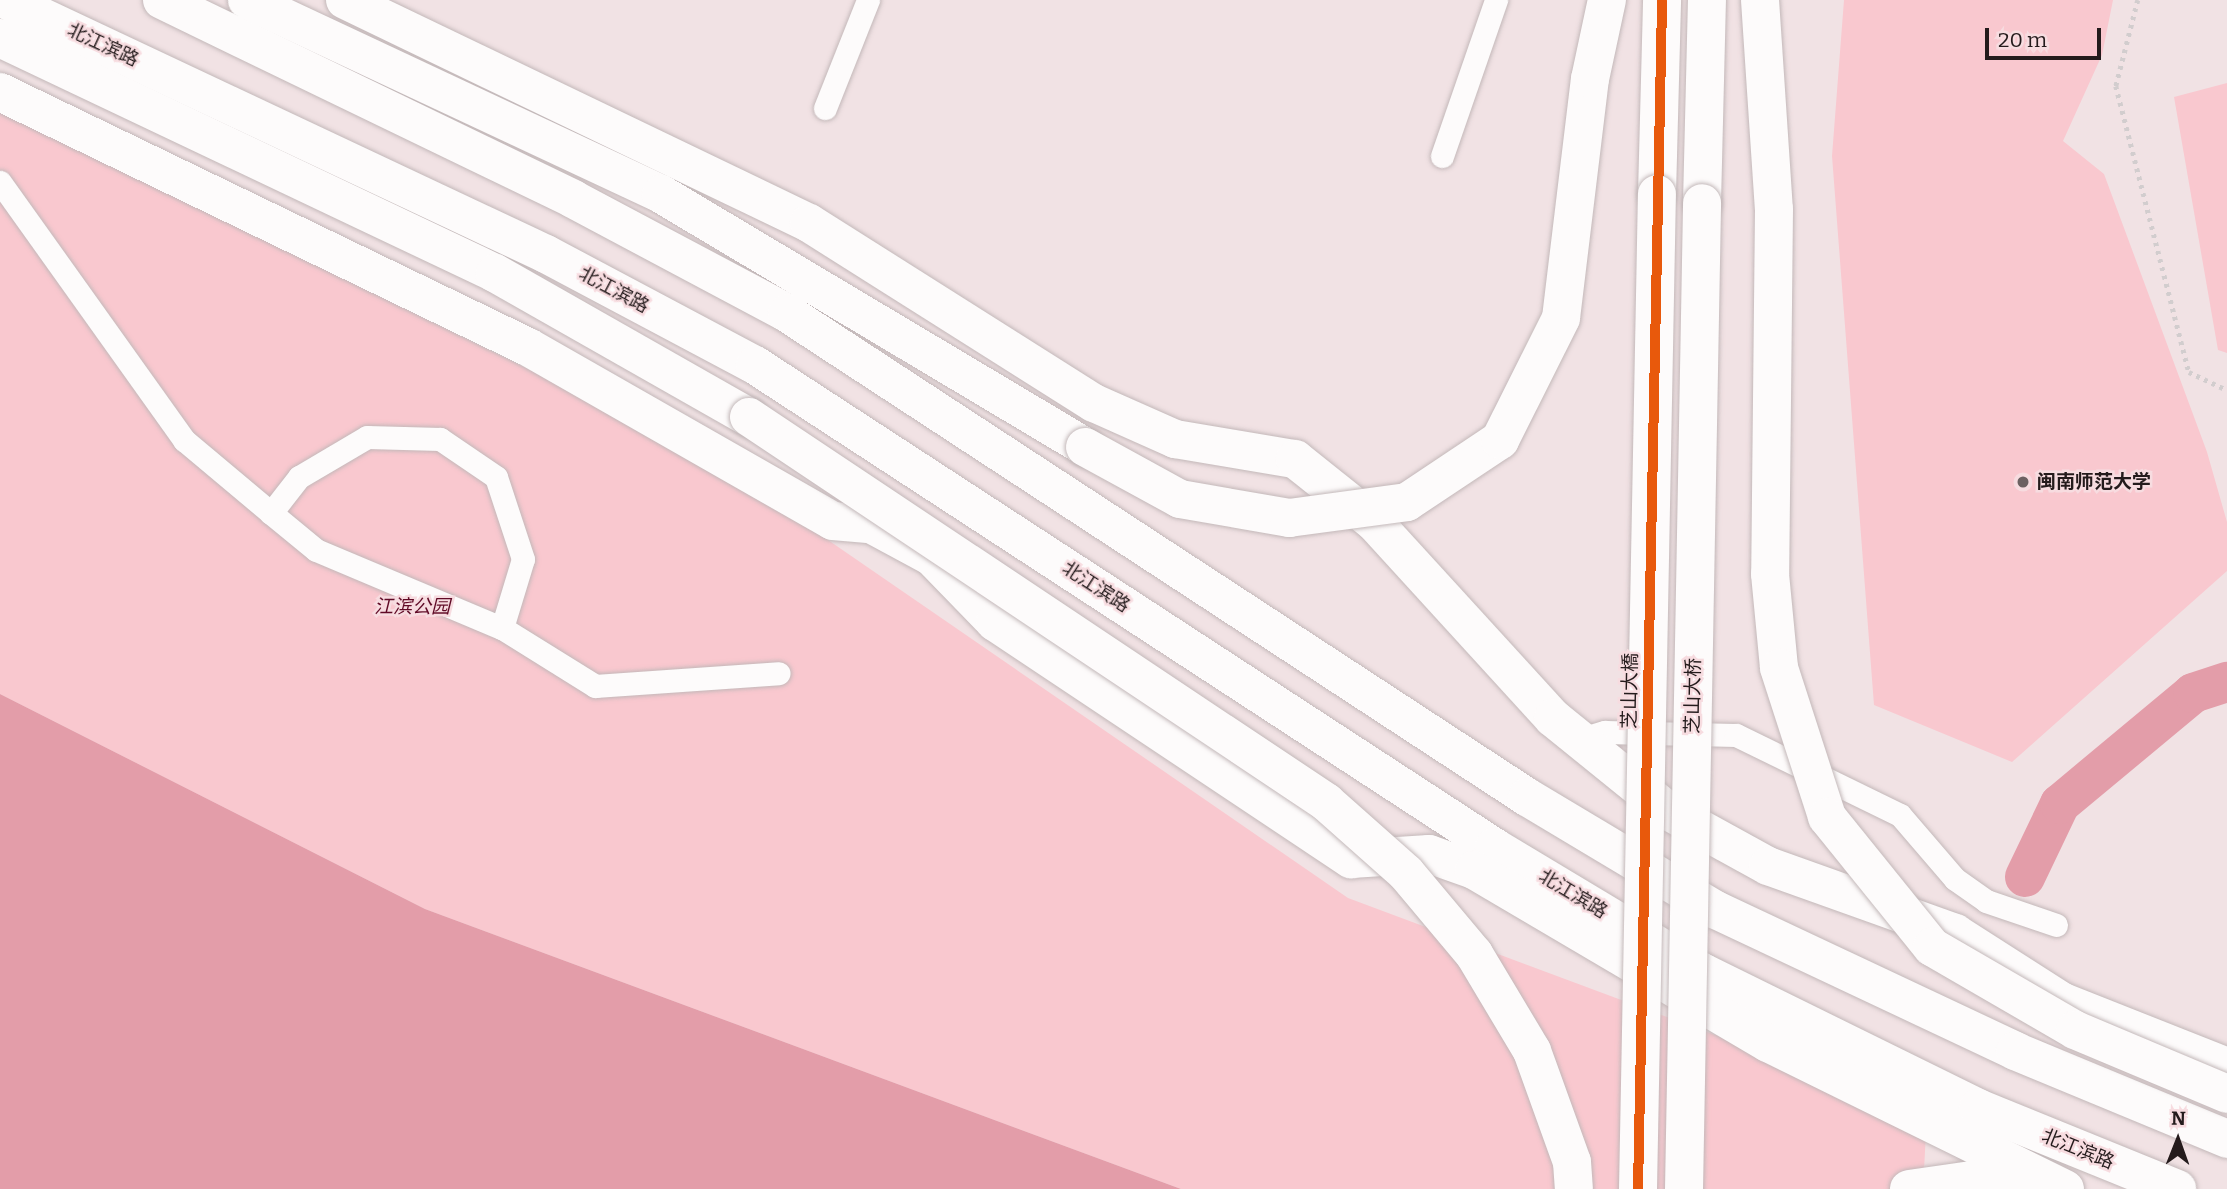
<!DOCTYPE html>
<html>
<head>
<meta charset="utf-8">
<style>
  body { margin:0 }
  #map { position:relative; width:2227px; height:1189px; overflow:hidden; background:#f1e2e4; font-family:Bitter,"Noto Sans SC",serif }
  div>[style] { position:absolute }
  .green>* { inset:0; background:#f9c8cf }
  .water>* { inset:0; background:#e39da9 }
  .canal>* { height:40px; margin:-20px; padding:0 20px; transform-origin:20px; border-radius:20px; background:#e39da9 }
  .path>* { height:4.5px; margin-top:-2.25px; transform-origin:0; background:repeating-linear-gradient(90deg,#d2cdce 0 3.5px,transparent 0 8.5px) }
  .roads { filter:drop-shadow(0 0 2px #c3b8b9) drop-shadow(0 0 2px #c3b8b9) }
  .lane>* { height:23px; margin:-11.5px; padding:0 11.5px; transform-origin:11.5px; border-radius:11.5px; background:#fdfbfb }
  .secondary>* { height:38px; margin:-19px; padding:0 19px; transform-origin:19px; border-radius:19px; background:#fdfbfb }
  .primary>* { height:38px; margin:-19px; padding:0 19px; transform-origin:19px; border-radius:19px; background:#fdfbfb }
  .bridges { filter:drop-shadow(0 0 2px #c3b8b9) drop-shadow(0 0 2px #c3b8b9) }
  .secondary-bridge>* { height:38px; margin:-19px; padding:0 19px; transform-origin:19px; border-radius:19px; background:#fdfbfb }
  .primary-bridge>* { height:38px; margin:-19px; padding:0 19px; transform-origin:19px; border-radius:19px; background:#fdfbfb }
  .cycleway>* { height:10px; margin:-5px; padding:0 5px; transform-origin:5px; border-radius:5px; background:#e8590c }
  .dots>* { width:19px; height:19px; translate:-50% -50%; box-sizing:border-box; border:4px solid #f7dce0; border-radius:50% }
  span { translate:-50% -50%; white-space:nowrap; text-align:center; line-height:1.15; -webkit-text-stroke:5px #f7dce0; paint-order:stroke }
  .street-label { font-size:19px; color:#241b1c }
  .poi-label { font-size:19px; color:#241b1c; font-weight:700 }
  .left { translate:0 -50%; text-align:left }
  .park-label { font-size:19px; color:#600a26; font-style:italic }
  .north { position:absolute; left:2143px; top:1105px; width:70px; height:70px; -webkit-text-stroke:5px #f7dce0; paint-order:stroke; rotate:1deg; font-size:19px; font-weight:700; line-height:28px; text-align:center; color:#241b1c }
  .north::after { content:''; display:block; margin:auto; width:24px; height:32px; background:#241b1c; clip-path:polygon(50% 0,100% 100%,50% 72%,0 100%) }
  .scale { position:absolute; left:1985px; top:28px; width:116px; height:32px; box-sizing:border-box; border:4px solid #241b1c; border-top:0; padding-left:9px; font-size:21px; line-height:24px; white-space:nowrap; color:#241b1c; -webkit-text-stroke:5px #f7dce0; paint-order:stroke }
</style>
</head>
<body>
<div id="map">
  <div class="green">
    <div style="clip-path:polygon(1844px 0,2113px 0,2102px 55px,2063px 141px,2104px 174px,2207px 452px,2227px 522px,2227px 571px,2012px 762px,1874px 705px,1832px 156px)"></div>
    <div style="clip-path:polygon(2227px 83px,2227px 353px,2218px 350px,2174px 97px)"></div>
    <div style="clip-path:polygon(0 111px,536px 373px,828px 540px,1348px 898px,1927px 1114px,1923px 1189px,1181px 1189px,425px 909px,0 694px)"></div>
  </div>
  <div class="water">
    <div style="clip-path:polygon(0 694px,425px 909px,1181px 1189px,0 1189px)"></div>
  </div>
  <div class="canal">
    <div style="left:2025px;top:877px;width:81px;rotate:-64.4deg"></div>
    <div style="left:2060px;top:804px;width:173px;rotate:-39.8deg"></div>
    <div style="left:2193px;top:693px;width:36px;rotate:-18deg"></div>
  </div>
  <div class="path">
    <div style="left:2138px;top:0;width:89px;rotate:104.3deg"></div>
    <div style="left:2116px;top:86px;width:295px;rotate:75.7deg"></div>
    <div style="left:2189px;top:372px;width:42px;rotate:25.3deg"></div>
  </div>
  <div class="roads">
    <div class="lane">
      <div style="left:825px;top:108px;width:116px;rotate:-68.3deg"></div>
      <div style="left:1442px;top:156px;width:165px;rotate:-70.9deg"></div>
      <div style="left:0;top:182px;width:317px;rotate:54.5deg"></div>
      <div style="left:184px;top:440px;width:114px;rotate:40deg"></div>
      <div style="left:271px;top:513px;width:58px;rotate:39.4deg"></div>
      <div style="left:316px;top:550px;width:202px;rotate:22.8deg"></div>
      <div style="left:502px;top:628px;width:72px;rotate:-73.1deg"></div>
      <div style="left:523px;top:559px;width:86px;rotate:-108.2deg"></div>
      <div style="left:496px;top:477px;width:68px;rotate:-145.8deg"></div>
      <div style="left:440px;top:439px;width:73px;rotate:-178.4deg"></div>
      <div style="left:367px;top:437px;width:79px;rotate:149.5deg"></div>
      <div style="left:299px;top:477px;width:46px;rotate:127.9deg"></div>
      <div style="left:502px;top:628px;width:110px;rotate:31.9deg"></div>
      <div style="left:595px;top:686px;width:184px;rotate:-4deg"></div>
      <div style="left:1578px;top:740px;width:28px;rotate:-17deg"></div>
      <div style="left:1605px;top:732px;width:131px;rotate:1.3deg"></div>
      <div style="left:1736px;top:735px;width:182px;rotate:26deg"></div>
      <div style="left:1900px;top:815px;width:84px;rotate:49.3deg"></div>
      <div style="left:1955px;top:879px;width:38px;rotate:35deg"></div>
      <div style="left:1986px;top:901px;width:74px;rotate:18.9deg"></div>
    </div>
    <div class="secondary">
      <div style="left:1657px;top:194px;width:194px;rotate:-88.5deg"></div>
      <div style="left:1702px;top:203px;width:203px;rotate:-88.6deg"></div>
    </div>
    <div class="primary">
      <div style="left:6px;top:0;width:597px;rotate:25.19deg"></div>
      <div style="left:546px;top:254px;width:237px;rotate:28deg"></div>
      <div style="left:755px;top:365px;width:882px;rotate:33.11deg"></div>
      <div style="left:1494px;top:847px;width:245px;rotate:31deg"></div>
      <div style="left:1704px;top:973px;width:305px;rotate:26.2deg"></div>
      <div style="left:1978px;top:1108px;width:215px;rotate:22.1deg"></div>
      <div style="left:162px;top:0;width:457px;rotate:25.8deg"></div>
      <div style="left:573px;top:199px;width:242px;rotate:28deg"></div>
      <div style="left:787px;top:313px;width:884px;rotate:33.19deg"></div>
      <div style="left:1527px;top:797px;width:220px;rotate:30.9deg"></div>
      <div style="left:1716px;top:910px;width:331px;rotate:25.2deg"></div>
      <div style="left:2015px;top:1051px;width:230px;rotate:22.5deg"></div>
      <div style="left:247px;top:0;width:457px;rotate:25.1deg"></div>
      <div style="left:661px;top:194px;width:494px;rotate:30.8deg"></div>
      <div style="left:345px;top:0;width:515px;rotate:25.67deg"></div>
      <div style="left:809px;top:223px;width:337px;rotate:32.3deg"></div>
      <div style="left:1094px;top:403px;width:89px;rotate:24deg"></div>
      <div style="left:1175px;top:439px;width:122px;rotate:9.5deg"></div>
      <div style="left:1295px;top:459px;width:101px;rotate:38.6deg"></div>
      <div style="left:1374px;top:522px;width:265px;rotate:47.6deg"></div>
      <div style="left:1553px;top:718px;width:148px;rotate:39deg"></div>
      <div style="left:1668px;top:811px;width:114px;rotate:28.8deg"></div>
      <div style="left:1768px;top:866px;width:199px;rotate:19.7deg"></div>
      <div style="left:1955px;top:933px;width:128px;rotate:32.6deg"></div>
      <div style="left:2063px;top:1002px;width:176px;rotate:21.6deg"></div>
      <div style="left:0;top:38px;width:548px;rotate:25.4deg"></div>
      <div style="left:495px;top:273px;width:292px;rotate:29.6deg"></div>
      <div style="left:0;top:92px;width:586px;rotate:25.78deg"></div>
      <div style="left:528px;top:347px;width:351px;rotate:29.7deg"></div>
      <div style="left:833px;top:521px;width:38px;rotate:5deg"></div>
      <div style="left:871px;top:524px;width:69px;rotate:28.4deg"></div>
      <div style="left:932px;top:557px;width:91px;rotate:45.9deg"></div>
      <div style="left:995px;top:622px;width:428px;rotate:33.7deg"></div>
      <div style="left:1351px;top:859px;width:78px;rotate:-3.7deg"></div>
      <div style="left:1429px;top:854px;width:48px;rotate:19.6deg"></div>
      <div style="left:1474px;top:870px;width:341px;rotate:30.5deg"></div>
      <div style="left:1768px;top:1043px;width:331px;rotate:26.2deg"></div>
      <div style="left:1909px;top:1189px;width:77px;rotate:-8.2deg"></div>
      <div style="left:1985px;top:1178px;width:40px;rotate:16deg"></div>
    </div>
  </div>
  <div class="bridges">
    <div class="secondary-bridge">
      <div style="left:1638px;top:1189px;width:995px;rotate:-88.91deg"></div>
      <div style="left:1684px;top:1189px;width:986px;rotate:-88.95deg"></div>
    </div>
    <div class="primary-bridge">
      <div style="left:1760px;top:0;width:209px;rotate:86.2deg"></div>
      <div style="left:1774px;top:209px;width:365px;rotate:90.6deg"></div>
      <div style="left:1770px;top:574px;width:94px;rotate:84.5deg"></div>
      <div style="left:1779px;top:668px;width:157px;rotate:72.1deg"></div>
      <div style="left:1827px;top:817px;width:167px;rotate:51.1deg"></div>
      <div style="left:1932px;top:947px;width:165px;rotate:30.1deg"></div>
      <div style="left:2075px;top:1030px;width:165px;rotate:22.8deg"></div>
      <div style="left:749px;top:417px;width:694px;rotate:33.71deg"></div>
      <div style="left:1326px;top:802px;width:107px;rotate:41.6deg"></div>
      <div style="left:1406px;top:873px;width:106px;rotate:50deg"></div>
      <div style="left:1474px;top:954px;width:113px;rotate:59.1deg"></div>
      <div style="left:1532px;top:1051px;width:118px;rotate:70.2deg"></div>
      <div style="left:1572px;top:1162px;width:27px;rotate:86deg"></div>
      <div style="left:1085px;top:447px;width:108px;rotate:28.7deg"></div>
      <div style="left:1180px;top:499px;width:111px;rotate:9.9deg"></div>
      <div style="left:1289px;top:518px;width:119px;rotate:-7.7deg"></div>
      <div style="left:1407px;top:502px;width:112px;rotate:-33.7deg"></div>
      <div style="left:1500px;top:440px;width:136px;rotate:-63.4deg"></div>
      <div style="left:1561px;top:318px;width:241px;rotate:-83.1deg"></div>
      <div style="left:1590px;top:79px;width:81px;rotate:-77.9deg"></div>
    </div>
  </div>
  <div class="cycleway">
    <div style="left:1638px;top:1189px;width:1189px;rotate:-88.84deg"></div>
  </div>
  <div class="dots">
    <div style="left:2023px;top:482px;background:#6c6162"></div>
  </div>
  <div class="street-label">
    <span style="left:103px;top:45px;rotate:25deg">北江滨路</span>
    <span style="left:614px;top:290px;rotate:28deg">北江滨路</span>
    <span style="left:1096px;top:587px;rotate:33deg">北江滨路</span>
    <span style="left:1630px;top:691px;rotate:-89deg">芝山大橋</span>
    <span style="left:1693px;top:696px;rotate:-89deg">芝山大桥</span>
    <span style="left:1573px;top:894px;rotate:31deg">北江滨路</span>
    <span style="left:2078px;top:1149px;rotate:22deg">北江滨路</span>
  </div>
  <div class="poi-label">
    <span class="left" style="left:2037px;top:482px">闽南师范大学</span>
  </div>
  <div class="park-label">
    <span style="left:412px;top:607px">江滨公园</span>
  </div>
  <div class="north">N</div>
  <div class="scale">20 m</div>
</div>
</body>
</html>
